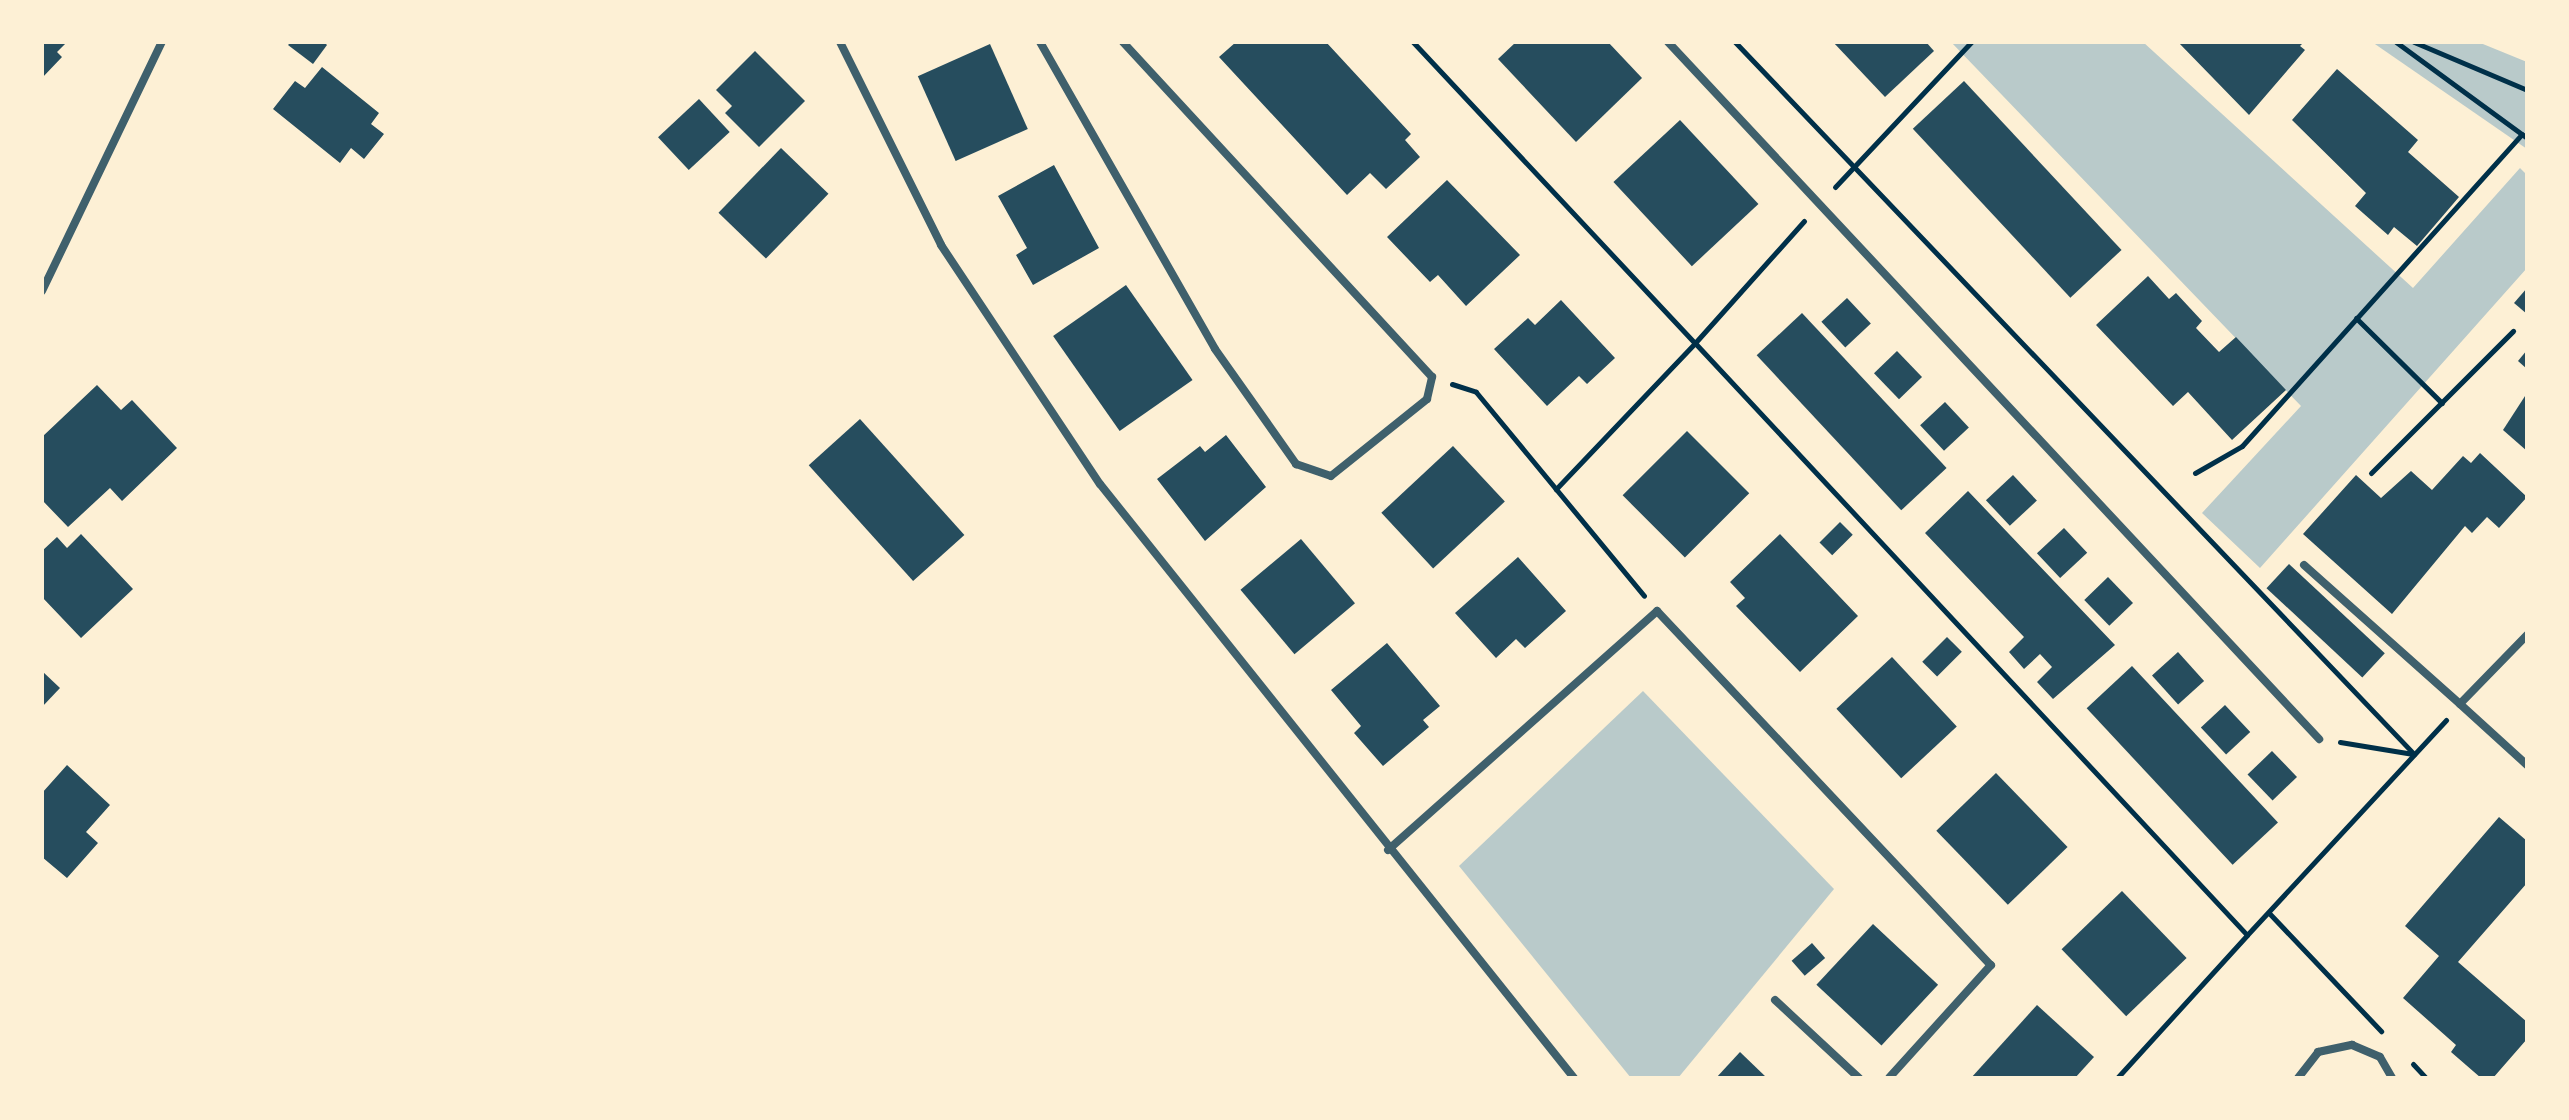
<!DOCTYPE html>
<html>
<head>
<meta charset="utf-8">
<style>
  body { margin:0 }
  #map { position:relative; width:2569px; height:1120px; overflow:hidden; background:#fdf0d5; font-family:"Noto Sans",sans-serif }
  div>[style] { position:absolute }
  .green>* { inset:0; background:#b9caca }
  .building>* { inset:0; background:#264d5e; transform-origin:0 0 }
  .path>* { height:5px; margin:-2.5px; padding:0 2.5px; transform-origin:2.5px; border-radius:2.5px; background:#003049 }
  .minor>* { height:8px; margin:-4px; padding:0 4px; transform-origin:4px; border-radius:4px; background:#3f606c }
  span { translate:-50% -50%; white-space:nowrap; text-align:center; line-height:1.15; -webkit-text-stroke:8px #fdf0d5; paint-order:stroke }
  .frame { position:absolute; inset:0; border:44px solid #fdf0d5; pointer-events:none }
</style>
</head>
<body>
<div id="map">
  <div class="green">
    <div style="clip-path:polygon(1951px 42px,2143px 42px,2413px 288px,2520px 168px,2527px 175px,2527px 268px,2260px 568px,2202px 513px,2301px 406px)"></div>
    <div style="clip-path:polygon(2372px 42px,2478px 42px,2527px 62px,2527px 149px)"></div>
    <div style="clip-path:polygon(1643px 691px,1834px 889px,1678px 1078px,1631px 1078px,1459px 866px)"></div>
  </div>
  <div class="building">
    <div style="clip-path:polygon(42px 42px,67px 42px,57px 52px,62px 57px,42px 78px)"></div>
    <div style="clip-path:polygon(291px 42px,324px 42px,327px 45px,313px 64px,288px 45px)"></div>
    <div style="clip-path:polygon(1236px 42px,1326px 42px,1411px 134px,1405px 140px,1420px 157px,1386px 189px,1370px 173px,1347px 195px,1219px 57px)"></div>
    <div style="clip-path:polygon(1516px 42px,1608px 42px,1642px 78px,1576px 142px,1498px 59px)"></div>
    <div style="clip-path:polygon(1833px 42px,1926px 42px,1934px 51px,1885px 97px)"></div>
    <div style="clip-path:polygon(2178px 42px,2304px 42px,2300px 46px,2305px 50px,2249px 115px)"></div>
    <div style="left:990px;top:44px;width:93px;height:79px;rotate:66deg"></div>
    <div style="clip-path:polygon(755px 51px,805px 101px,759px 147px,725px 113px,732px 106px,716px 90px)"></div>
    <div style="clip-path:polygon(322px 67px,379px 113px,371px 124px,384px 134px,364px 159px,351px 148px,340px 163px,273px 109px,295px 81px,305px 88px)"></div>
    <div style="clip-path:polygon(2337px 69px,2418px 140px,2408px 152px,2459px 197px,2417px 246px,2394px 227px,2388px 235px,2355px 206px,2366px 193px,2292px 120px)"></div>
    <div style="left:1964px;top:81px;width:231px;height:70px;rotate:47deg"></div>
    <div style="left:699px;top:99px;width:45px;height:56px;rotate:47deg"></div>
    <div style="left:1680px;top:120px;width:115px;height:91px;rotate:47deg"></div>
    <div style="left:781px;top:148px;width:66px;height:90px;rotate:44deg"></div>
    <div style="clip-path:polygon(1054px 165px,1099px 248px,1033px 285px,1016px 255px,1027px 248px,998px 196px)"></div>
    <div style="clip-path:polygon(1447px 180px,1520px 255px,1466px 306px,1438px 275px,1430px 282px,1387px 237px)"></div>
    <div style="clip-path:polygon(2148px 276px,2169px 299px,2176px 293px,2202px 321px,2196px 328px,2219px 352px,2236px 337px,2286px 390px,2232px 440px,2188px 392px,2173px 406px,2096px 325px)"></div>
    <div style="left:1126px;top:285px;width:116px;height:89px;rotate:55deg"></div>
    <div style="clip-path:polygon(2527px 288px,2527px 314px,2514px 303px)"></div>
    <div style="left:1847px;top:298px;width:35px;height:35px;rotate:47deg"></div>
    <div style="clip-path:polygon(1561px 300px,1615px 358px,1587px 384px,1579px 376px,1547px 406px,1494px 349px,1528px 318px,1535px 325px)"></div>
    <div style="left:1802px;top:313px;width:212px;height:62px;rotate:47deg"></div>
    <div style="clip-path:polygon(2527px 350px,2527px 369px,2518px 361px)"></div>
    <div style="left:1897px;top:351px;width:36px;height:32px;rotate:46deg"></div>
    <div style="clip-path:polygon(97px 385px,121px 410px,132px 400px,177px 448px,122px 501px,110px 488px,68px 527px,42px 500px,42px 437px)"></div>
    <div style="clip-path:polygon(2527px 393px,2527px 451px,2503px 430px)"></div>
    <div style="left:1945px;top:402px;width:35px;height:34px;rotate:47deg"></div>
    <div style="left:860px;top:419px;width:156px;height:69px;rotate:48deg"></div>
    <div style="left:1687px;top:431px;width:88px;height:91px;rotate:45deg"></div>
    <div style="clip-path:polygon(1226px 435px,1266px 487px,1205px 541px,1157px 479px,1200px 446px,1205px 452px)"></div>
    <div style="left:1453px;top:446px;width:76px;height:98px;rotate:47deg"></div>
    <div style="clip-path:polygon(2480px 453px,2527px 497px,2499px 528px,2487px 517px,2472px 533px,2465px 526px,2392px 614px,2303px 534px,2356px 475px,2381px 498px,2411px 471px,2432px 490px,2463px 456px,2471px 463px)"></div>
    <div style="left:2013px;top:475px;width:35px;height:37px;rotate:47deg"></div>
    <div style="clip-path:polygon(1968px 491px,2115px 645px,2053px 699px,2037px 682px,2052px 667px,2040px 654px,2024px 669px,2009px 652px,2024px 637px,1925px 533px)"></div>
    <div style="left:1840px;top:522px;width:18px;height:29px;rotate:45deg"></div>
    <div style="left:2064px;top:528px;width:34px;height:37px;rotate:47deg"></div>
    <div style="clip-path:polygon(81px 534px,133px 589px,81px 638px,42px 597px,42px 551px,57px 537px,67px 548px)"></div>
    <div style="clip-path:polygon(1780px 534px,1858px 616px,1800px 672px,1736px 606px,1745px 598px,1730px 582px)"></div>
    <div style="left:1301px;top:539px;width:84px;height:79px;rotate:50deg"></div>
    <div style="clip-path:polygon(1518px 557px,1566px 611px,1525px 648px,1516px 639px,1496px 658px,1455px 613px)"></div>
    <div style="left:2289px;top:564px;width:131px;height:33px;rotate:43deg"></div>
    <div style="left:2108px;top:577px;width:36px;height:33px;rotate:46deg"></div>
    <div style="left:1947px;top:637px;width:21px;height:35px;rotate:45deg"></div>
    <div style="clip-path:polygon(1387px 643px,1440px 706px,1423px 720px,1429px 727px,1383px 766px,1354px 733px,1361px 726px,1331px 690px)"></div>
    <div style="left:2178px;top:652px;width:39px;height:35px;rotate:48deg"></div>
    <div style="left:1892px;top:657px;width:95px;height:76px;rotate:47deg"></div>
    <div style="left:2132px;top:666px;width:214px;height:62px;rotate:47deg"></div>
    <div style="clip-path:polygon(42px 671px,60px 688px,42px 707px)"></div>
    <div style="left:2225px;top:705px;width:37px;height:33px;rotate:47deg"></div>
    <div style="left:2272px;top:751px;width:36px;height:34px;rotate:46deg"></div>
    <div style="clip-path:polygon(67px 765px,110px 805px,86px 832px,98px 843px,67px 878px,42px 857px,42px 793px)"></div>
    <div style="left:1996px;top:773px;width:103px;height:83px;rotate:46deg"></div>
    <div style="clip-path:polygon(2499px 817px,2527px 841px,2527px 883px,2458px 962px,2527px 1022px,2527px 1039px,2493px 1078px,2481px 1078px,2451px 1052px,2456px 1045px,2403px 998px,2439px 956px,2405px 926px)"></div>
    <div style="left:2122px;top:891px;width:93px;height:84px;rotate:46deg"></div>
    <div style="left:1873px;top:924px;width:89px;height:83px;rotate:43deg"></div>
    <div style="left:1812px;top:943px;width:20px;height:27px;rotate:49deg"></div>
    <div style="clip-path:polygon(2037px 1005px,2094px 1057px,2075px 1078px,1971px 1078px)"></div>
    <div style="clip-path:polygon(1740px 1052px,1767px 1078px,1716px 1078px)"></div>
  </div>
  <div class="path">
    <div style="left:1413px;top:42px;width:412px;rotate:46.9deg"></div>
    <div style="left:1695px;top:343px;width:202px;rotate:133.6deg"></div>
    <div style="left:1735px;top:42px;width:984px;rotate:46.36deg"></div>
    <div style="left:2396px;top:42px;width:162px;rotate:36.2deg"></div>
    <div style="left:2414px;top:42px;width:123px;rotate:23deg"></div>
    <div style="left:1835px;top:187px;width:199px;rotate:-46.8deg"></div>
    <div style="left:1804px;top:221px;width:164px;rotate:131.8deg"></div>
    <div style="left:1695px;top:343px;width:809px;rotate:47deg"></div>
    <div style="left:2247px;top:935px;width:293px;rotate:-47.2deg"></div>
    <div style="left:2356px;top:318px;width:121px;rotate:44.7deg"></div>
    <div style="left:1452px;top:384px;width:25px;rotate:18deg"></div>
    <div style="left:1476px;top:392px;width:264px;rotate:50.5deg"></div>
    <div style="left:2195px;top:473px;width:54px;rotate:-29.9deg"></div>
    <div style="left:2242px;top:446px;width:419px;rotate:-48.1deg"></div>
    <div style="left:2371px;top:473px;width:201px;rotate:-45deg"></div>
    <div style="left:2340px;top:742px;width:74px;rotate:9.3deg"></div>
    <div style="left:2269px;top:913px;width:163px;rotate:46.5deg"></div>
    <div style="left:2413px;top:1064px;width:19px;rotate:47deg"></div>
    <div style="left:2117px;top:1078px;width:193px;rotate:-47.7deg"></div>
  </div>
  <div class="minor">
    <div style="left:840px;top:42px;width:227px;rotate:63.5deg"></div>
    <div style="left:941px;top:245px;width:287px;rotate:56.4deg"></div>
    <div style="left:1100px;top:484px;width:760px;rotate:51.41deg"></div>
    <div style="left:1040px;top:42px;width:353px;rotate:60.3deg"></div>
    <div style="left:1215px;top:349px;width:141px;rotate:54.8deg"></div>
    <div style="left:1296px;top:464px;width:37px;rotate:19deg"></div>
    <div style="left:1331px;top:476px;width:123px;rotate:-38.7deg"></div>
    <div style="left:1427px;top:399px;width:23px;rotate:-77deg"></div>
    <div style="left:1432px;top:377px;width:456px;rotate:-132.7deg"></div>
    <div style="left:1668px;top:42px;width:954px;rotate:46.95deg"></div>
    <div style="left:42px;top:291px;width:276px;rotate:-64.3deg"></div>
    <div style="left:2304px;top:565px;width:209px;rotate:41.7deg"></div>
    <div style="left:2527px;top:635px;width:96px;rotate:134.2deg"></div>
    <div style="left:2460px;top:704px;width:91px;rotate:42.3deg"></div>
    <div style="left:1388px;top:850px;width:360px;rotate:-41.6deg"></div>
    <div style="left:1657px;top:611px;width:487px;rotate:46.7deg"></div>
    <div style="left:1991px;top:965px;width:152px;rotate:132.1deg"></div>
    <div style="left:1775px;top:1000px;width:115px;rotate:42.9deg"></div>
    <div style="left:2298px;top:1078px;width:33px;rotate:-52deg"></div>
    <div style="left:2318px;top:1052px;width:35px;rotate:-12deg"></div>
    <div style="left:2352px;top:1045px;width:30px;rotate:23deg"></div>
    <div style="left:2380px;top:1057px;width:24px;rotate:60deg"></div>
  </div>
  <div class="frame"></div>
</div>
</body>
</html>
